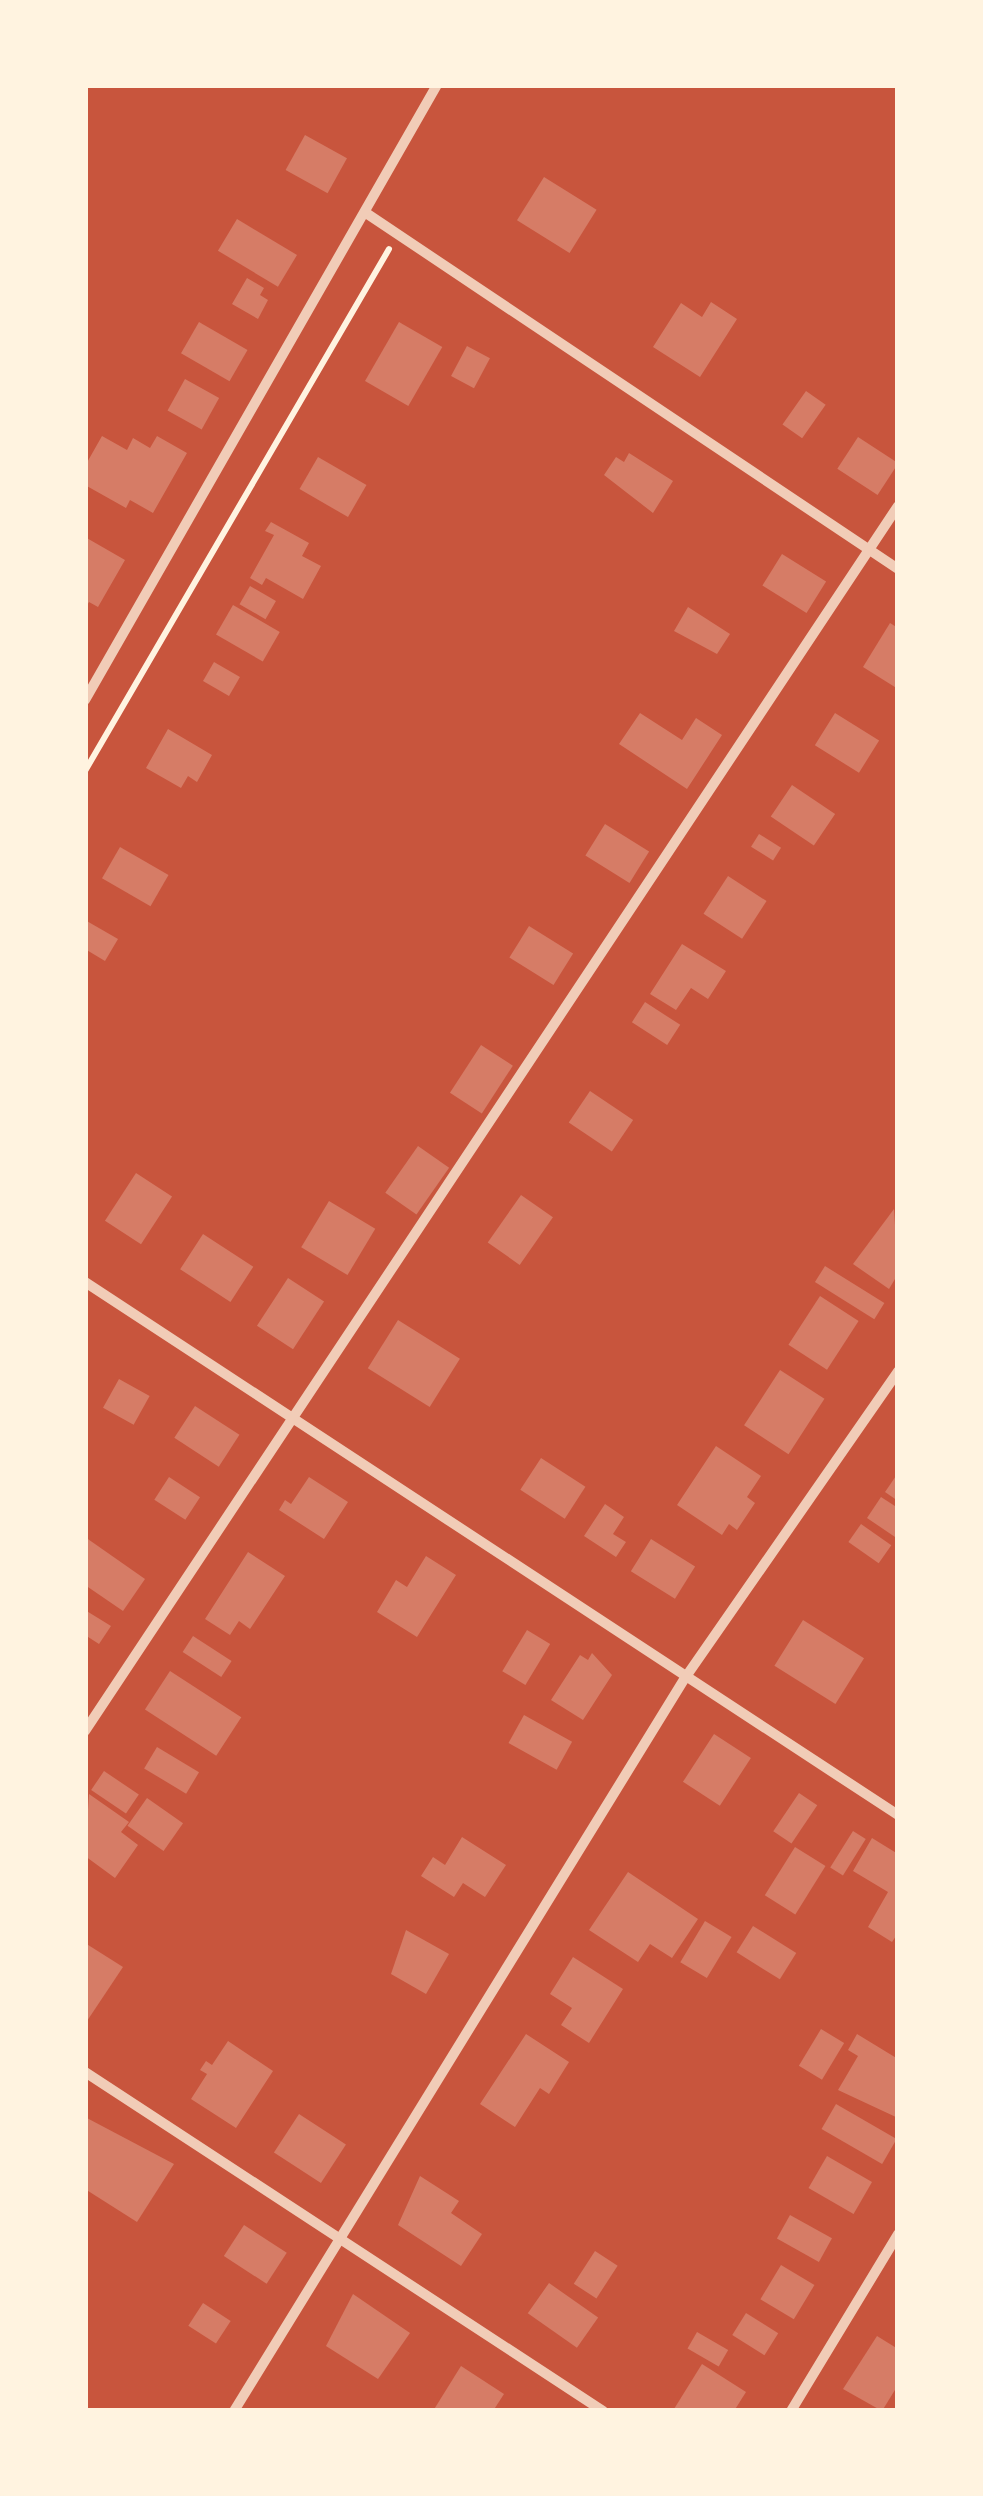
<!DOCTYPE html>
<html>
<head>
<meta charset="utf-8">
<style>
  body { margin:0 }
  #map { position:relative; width:983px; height:2496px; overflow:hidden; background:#c8553d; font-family:"Playfair Display",serif }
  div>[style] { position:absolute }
  .building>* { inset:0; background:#d67c66; transform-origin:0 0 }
  .path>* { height:6px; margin:-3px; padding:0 3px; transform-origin:3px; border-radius:3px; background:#fff3e0 }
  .minor>* { height:10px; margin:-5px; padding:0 5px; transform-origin:5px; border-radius:5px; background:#f1ccb7 }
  span { translate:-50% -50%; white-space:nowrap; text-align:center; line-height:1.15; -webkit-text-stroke:8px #fff3e0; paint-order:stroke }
  .frame { position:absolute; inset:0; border:88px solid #fff3e0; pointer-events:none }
</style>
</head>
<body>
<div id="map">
  <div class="building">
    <div style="left:305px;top:135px;width:48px;height:40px;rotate:29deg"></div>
    <div style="left:544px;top:177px;width:62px;height:51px;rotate:32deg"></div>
    <div style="left:237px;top:219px;width:70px;height:37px;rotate:31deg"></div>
    <div style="clip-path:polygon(247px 278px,264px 288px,260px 295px,268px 300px,258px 319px,232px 304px)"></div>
    <div style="clip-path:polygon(711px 302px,737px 319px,700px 377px,653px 347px,681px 303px,702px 317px)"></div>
    <div style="left:199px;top:322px;width:56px;height:36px;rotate:30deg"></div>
    <div style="left:399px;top:322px;width:50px;height:68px;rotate:30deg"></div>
    <div style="left:467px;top:346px;width:26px;height:34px;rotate:28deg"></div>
    <div style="left:185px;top:379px;width:39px;height:36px;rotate:29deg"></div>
    <div style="left:806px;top:391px;width:24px;height:41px;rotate:35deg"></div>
    <div style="clip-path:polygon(102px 436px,127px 450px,133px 438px,150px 448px,157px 436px,187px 453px,153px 513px,130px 500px,126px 508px,85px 485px,85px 466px)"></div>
    <div style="left:858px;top:437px;width:48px;height:38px;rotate:33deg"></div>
    <div style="clip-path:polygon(629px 453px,673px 481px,653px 513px,604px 475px,616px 457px,624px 462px)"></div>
    <div style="left:318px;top:457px;width:56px;height:37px;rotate:30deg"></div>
    <div style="clip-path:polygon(271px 522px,309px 543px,302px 556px,321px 566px,303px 599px,266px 578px,262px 585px,250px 578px,274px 535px,265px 531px)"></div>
    <div style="clip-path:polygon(85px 537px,125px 560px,98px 607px,89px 602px,85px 609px)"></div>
    <div style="left:782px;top:554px;width:52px;height:37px;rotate:32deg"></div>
    <div style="left:250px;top:586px;width:30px;height:21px;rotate:30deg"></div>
    <div style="left:233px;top:605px;width:54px;height:34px;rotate:30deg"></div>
    <div style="clip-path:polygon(688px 607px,730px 634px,717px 654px,674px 631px)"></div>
    <div style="clip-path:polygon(890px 623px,898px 628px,898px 689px,863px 667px)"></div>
    <div style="left:214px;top:662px;width:30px;height:22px;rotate:30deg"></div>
    <div style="clip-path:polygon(640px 713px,682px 740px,696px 718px,722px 735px,687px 789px,619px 744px)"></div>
    <div style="left:835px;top:713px;width:52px;height:38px;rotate:32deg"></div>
    <div style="clip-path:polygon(168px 729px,212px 755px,197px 782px,188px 776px,181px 788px,146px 768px)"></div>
    <div style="left:792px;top:785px;width:52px;height:38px;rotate:34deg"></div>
    <div style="left:605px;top:824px;width:52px;height:37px;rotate:32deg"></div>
    <div style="left:759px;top:834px;width:26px;height:15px;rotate:32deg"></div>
    <div style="left:120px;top:847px;width:56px;height:36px;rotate:30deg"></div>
    <div style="left:728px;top:876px;width:46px;height:45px;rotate:33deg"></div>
    <div style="clip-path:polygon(85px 920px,118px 939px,105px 961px,85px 949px)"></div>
    <div style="left:529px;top:926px;width:52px;height:37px;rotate:32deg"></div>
    <div style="clip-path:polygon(682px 944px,726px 971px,708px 999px,691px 988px,676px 1010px,650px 994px)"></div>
    <div style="left:645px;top:1002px;width:42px;height:24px;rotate:33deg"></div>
    <div style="left:481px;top:1045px;width:38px;height:57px;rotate:33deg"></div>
    <div style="left:590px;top:1091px;width:52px;height:38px;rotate:34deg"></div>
    <div style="left:418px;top:1146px;width:38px;height:57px;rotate:35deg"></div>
    <div style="left:136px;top:1173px;width:43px;height:57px;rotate:33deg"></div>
    <div style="left:521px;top:1195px;width:39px;height:58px;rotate:35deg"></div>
    <div style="left:329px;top:1201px;width:54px;height:54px;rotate:31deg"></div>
    <div style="clip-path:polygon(894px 1209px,898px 1274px,889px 1289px,853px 1264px)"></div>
    <div style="left:203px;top:1234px;width:60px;height:42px;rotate:33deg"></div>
    <div style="left:825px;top:1266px;width:70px;height:19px;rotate:32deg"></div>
    <div style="left:288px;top:1278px;width:43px;height:57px;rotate:33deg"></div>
    <div style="left:820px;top:1296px;width:46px;height:58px;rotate:33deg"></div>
    <div style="left:398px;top:1320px;width:73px;height:57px;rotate:32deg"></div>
    <div style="left:780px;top:1370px;width:53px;height:66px;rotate:33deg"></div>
    <div style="left:119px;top:1379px;width:35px;height:33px;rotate:29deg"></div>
    <div style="left:195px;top:1406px;width:53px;height:38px;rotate:33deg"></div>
    <div style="clip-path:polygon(716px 1446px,761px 1476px,747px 1497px,755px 1503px,737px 1530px,729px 1524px,722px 1535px,677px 1505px)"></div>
    <div style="left:541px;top:1458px;width:53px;height:38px;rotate:33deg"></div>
    <div style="clip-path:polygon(898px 1473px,898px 1501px,885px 1492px)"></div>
    <div style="left:169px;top:1477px;width:37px;height:27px;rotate:33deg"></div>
    <div style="clip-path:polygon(309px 1477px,348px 1502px,324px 1539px,279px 1510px,285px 1500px,291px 1504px)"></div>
    <div style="clip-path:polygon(881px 1497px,898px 1508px,898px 1539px,867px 1518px)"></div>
    <div style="clip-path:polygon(605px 1504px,624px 1517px,613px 1534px,626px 1542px,616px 1557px,584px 1536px)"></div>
    <div style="left:861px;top:1524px;width:37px;height:22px;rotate:35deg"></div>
    <div style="clip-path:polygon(85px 1537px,145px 1579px,123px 1611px,85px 1585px)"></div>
    <div style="left:651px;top:1539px;width:52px;height:38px;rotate:32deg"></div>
    <div style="clip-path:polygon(248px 1552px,285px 1576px,250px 1629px,239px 1621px,230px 1635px,205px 1619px)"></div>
    <div style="clip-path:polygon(426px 1556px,456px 1575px,417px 1637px,377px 1612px,396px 1580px,407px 1587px)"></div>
    <div style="clip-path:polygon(85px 1610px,111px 1626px,99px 1644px,85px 1635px)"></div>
    <div style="left:803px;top:1620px;width:72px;height:54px;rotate:32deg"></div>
    <div style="left:527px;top:1630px;width:27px;height:48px;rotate:31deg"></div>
    <div style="left:193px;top:1636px;width:46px;height:19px;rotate:33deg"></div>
    <div style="clip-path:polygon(592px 1653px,612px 1675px,583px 1720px,551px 1700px,580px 1655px,588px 1660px)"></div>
    <div style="left:170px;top:1671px;width:85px;height:46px;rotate:33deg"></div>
    <div style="left:524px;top:1715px;width:55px;height:32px;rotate:29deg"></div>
    <div style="left:714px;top:1734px;width:44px;height:57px;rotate:33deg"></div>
    <div style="left:157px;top:1747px;width:49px;height:25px;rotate:31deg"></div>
    <div style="left:104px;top:1771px;width:42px;height:23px;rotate:34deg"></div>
    <div style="left:799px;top:1793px;width:22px;height:46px;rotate:34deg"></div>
    <div style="clip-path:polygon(89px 1794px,129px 1822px,121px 1832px,138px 1845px,115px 1878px,85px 1856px)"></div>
    <div style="left:147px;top:1798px;width:44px;height:34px;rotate:35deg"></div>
    <div style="left:853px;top:1831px;width:15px;height:43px;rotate:32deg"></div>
    <div style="clip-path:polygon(462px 1837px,506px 1865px,485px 1897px,463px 1883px,454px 1897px,421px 1876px,433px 1857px,445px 1865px)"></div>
    <div style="clip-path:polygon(872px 1838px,898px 1854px,898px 1933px,892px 1942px,868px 1927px,888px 1892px,853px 1871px)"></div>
    <div style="left:795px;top:1847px;width:36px;height:57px;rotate:32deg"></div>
    <div style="clip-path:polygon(628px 1872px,698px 1919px,672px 1958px,650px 1944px,638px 1962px,589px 1930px)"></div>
    <div style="left:705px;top:1921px;width:31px;height:48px;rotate:31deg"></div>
    <div style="left:753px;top:1926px;width:51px;height:31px;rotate:32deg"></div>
    <div style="clip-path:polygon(406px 1930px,449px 1954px,426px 1994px,391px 1974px)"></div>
    <div style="clip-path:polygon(85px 1943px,123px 1967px,85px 2024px)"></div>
    <div style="clip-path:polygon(573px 1957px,623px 1989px,589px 2043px,561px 2025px,572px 2008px,550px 1994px)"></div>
    <div style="left:821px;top:2029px;width:27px;height:43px;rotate:31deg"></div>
    <div style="clip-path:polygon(526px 2034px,569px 2062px,549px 2094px,540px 2088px,515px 2127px,480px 2104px)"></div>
    <div style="clip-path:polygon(857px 2034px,898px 2059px,898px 2118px,838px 2090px,858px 2056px,848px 2050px)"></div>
    <div style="clip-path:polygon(228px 2041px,273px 2071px,236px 2128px,191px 2099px,207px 2074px,200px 2070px,206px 2061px,212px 2065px)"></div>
    <div style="left:836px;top:2104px;width:70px;height:29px;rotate:30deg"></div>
    <div style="left:299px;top:2114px;width:56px;height:46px;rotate:33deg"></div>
    <div style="clip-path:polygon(85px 2117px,174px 2164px,137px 2222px,85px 2189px)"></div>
    <div style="left:827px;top:2156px;width:52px;height:37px;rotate:30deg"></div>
    <div style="clip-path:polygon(420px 2176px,459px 2201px,451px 2213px,482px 2234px,461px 2266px,398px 2225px)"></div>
    <div style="left:790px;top:2215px;width:48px;height:27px;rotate:29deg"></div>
    <div style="left:244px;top:2225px;width:51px;height:37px;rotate:33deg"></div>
    <div style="left:595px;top:2251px;width:27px;height:39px;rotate:33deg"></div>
    <div style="left:781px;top:2265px;width:39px;height:40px;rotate:31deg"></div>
    <div style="left:549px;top:2283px;width:60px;height:37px;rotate:35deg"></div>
    <div style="clip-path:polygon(353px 2294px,410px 2333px,378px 2379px,326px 2346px)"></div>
    <div style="left:203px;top:2303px;width:33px;height:27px;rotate:33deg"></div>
    <div style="left:746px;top:2313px;width:38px;height:26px;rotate:32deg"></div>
    <div style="left:697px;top:2332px;width:36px;height:19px;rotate:30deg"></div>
    <div style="clip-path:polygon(877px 2336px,898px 2349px,898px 2385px,882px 2411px,843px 2389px)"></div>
    <div style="clip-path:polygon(702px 2364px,746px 2392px,734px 2411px,674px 2409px)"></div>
    <div style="clip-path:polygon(461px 2366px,504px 2394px,493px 2411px,433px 2411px)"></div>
  </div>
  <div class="path">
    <div style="left:85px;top:771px;width:604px;rotate:-59.78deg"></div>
  </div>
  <div class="minor">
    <div style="left:366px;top:213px;width:640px;rotate:33.79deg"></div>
    <div style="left:85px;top:700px;width:709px;rotate:-60.22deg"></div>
    <div style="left:85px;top:1282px;width:972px;rotate:33.25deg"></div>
    <div style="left:85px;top:1731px;width:1470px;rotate:-56.43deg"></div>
    <div style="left:85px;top:2072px;width:619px;rotate:33.2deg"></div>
    <div style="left:234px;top:2411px;width:861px;rotate:-58.4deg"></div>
    <div style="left:685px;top:1678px;width:374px;rotate:-55.2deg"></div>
    <div style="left:791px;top:2411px;width:207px;rotate:-58.8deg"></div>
  </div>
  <div class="frame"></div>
</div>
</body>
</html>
